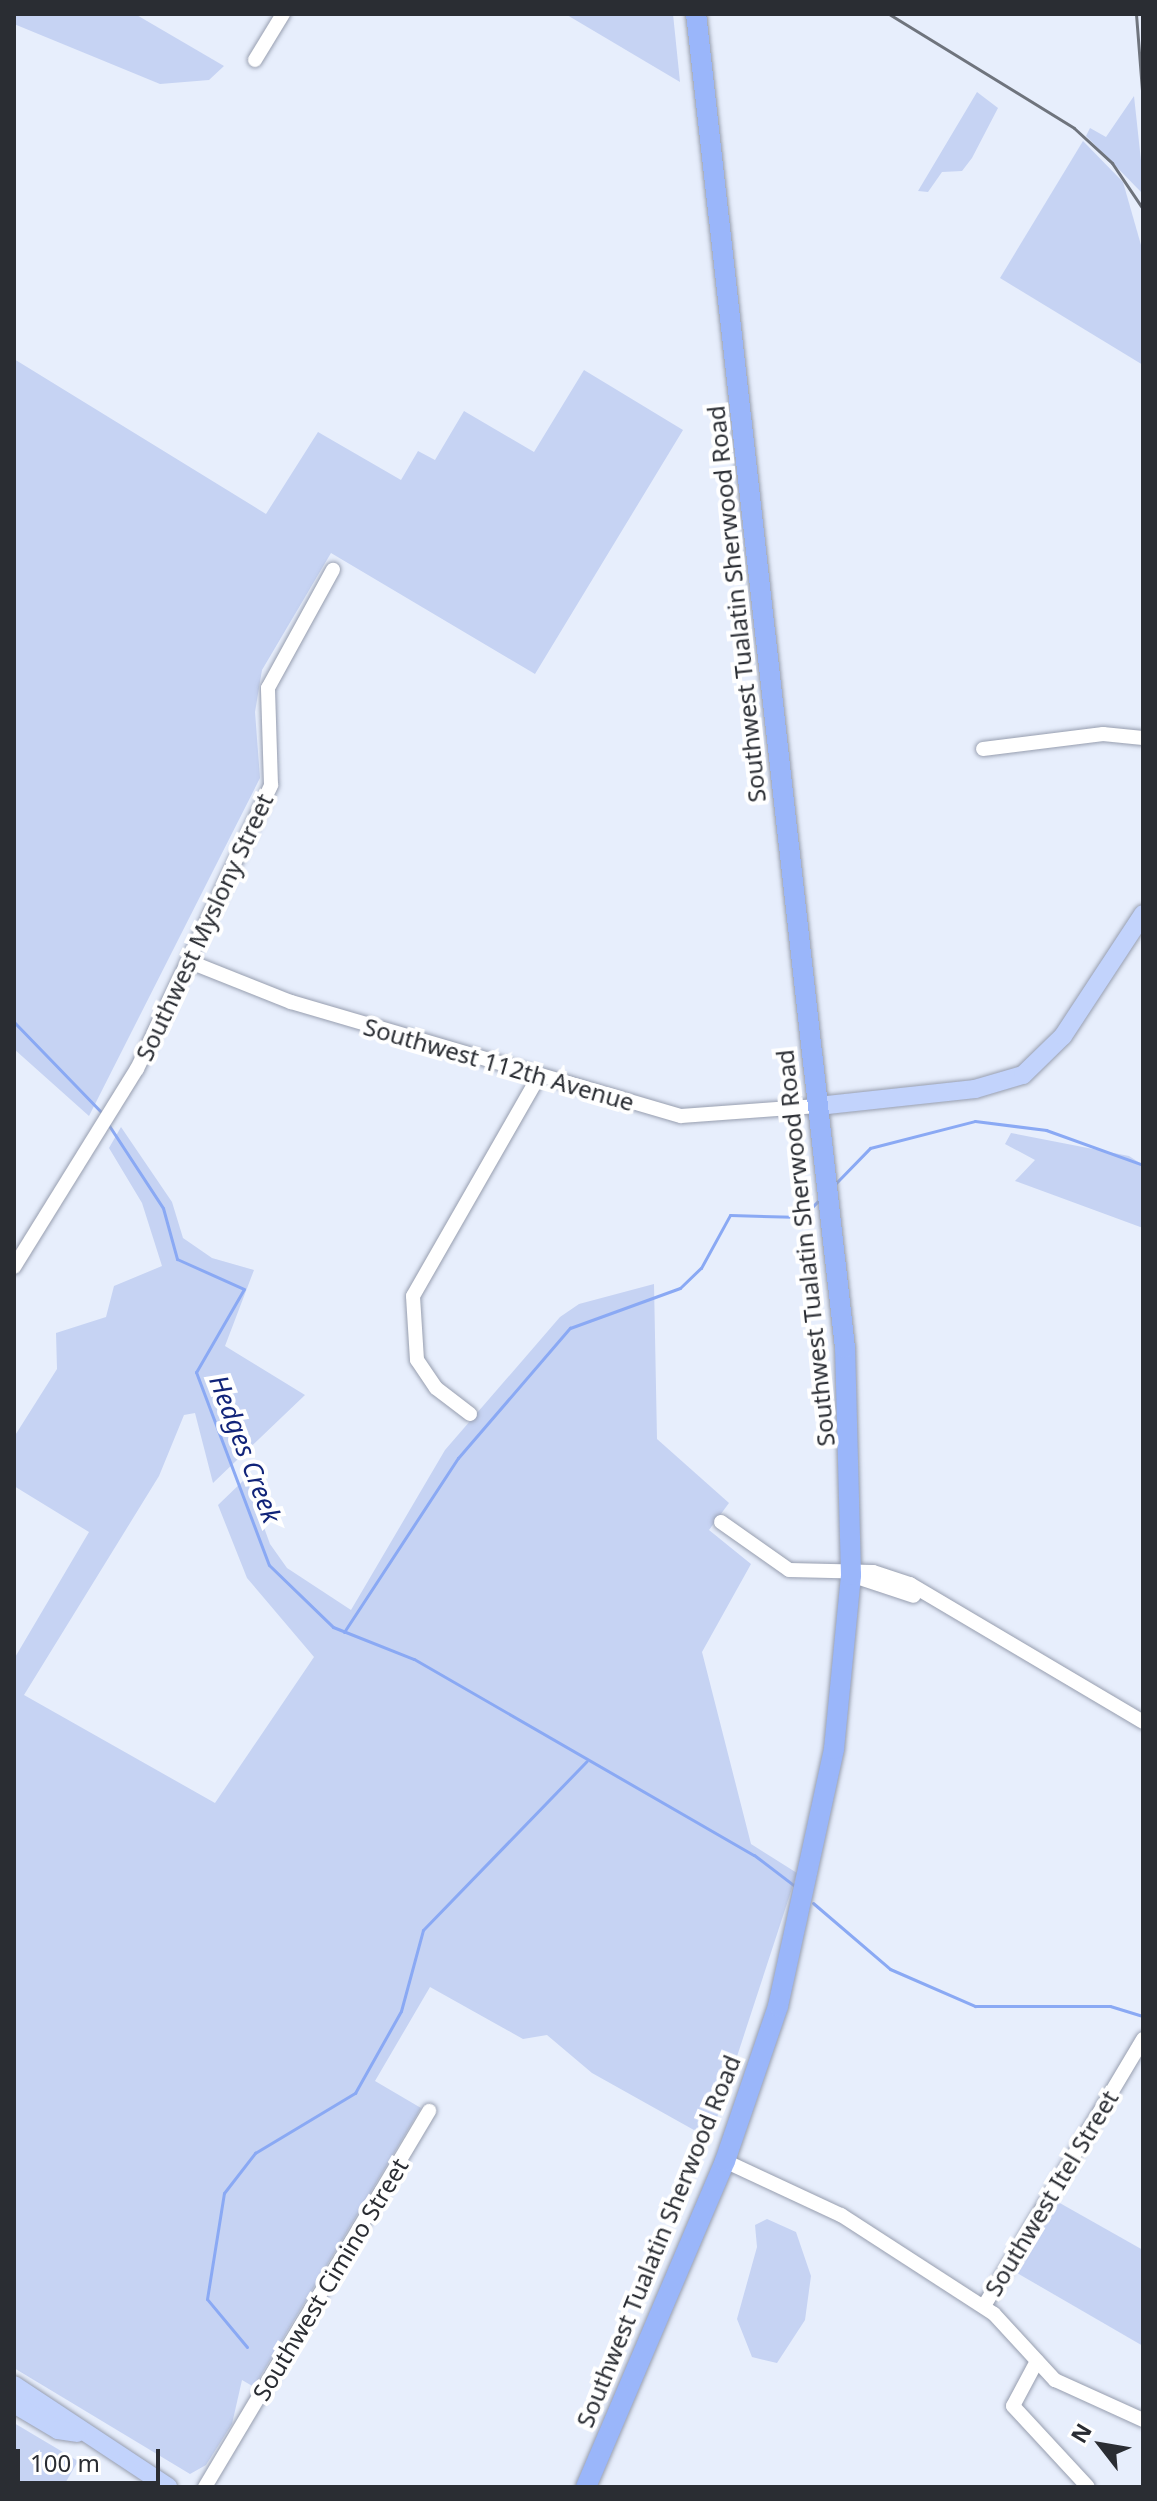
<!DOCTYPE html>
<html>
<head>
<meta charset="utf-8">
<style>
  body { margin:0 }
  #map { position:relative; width:1157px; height:2501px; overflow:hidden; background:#e7eefc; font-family:"Noto Sans",sans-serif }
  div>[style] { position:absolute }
  .green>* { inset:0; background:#c6d3f3 }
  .stream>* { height:3px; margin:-1.5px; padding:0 1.5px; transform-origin:1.5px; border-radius:1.5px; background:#8aa9f4 }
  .roads { filter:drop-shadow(0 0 2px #979eaf) drop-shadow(0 0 2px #979eaf) }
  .minor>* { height:14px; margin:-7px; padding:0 7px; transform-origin:7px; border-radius:7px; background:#fff }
  .major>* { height:18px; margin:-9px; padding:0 9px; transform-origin:9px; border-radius:9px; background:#c2d3fc }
  .highway>* { height:20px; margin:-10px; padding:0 10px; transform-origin:10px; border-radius:10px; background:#9ab6fa }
  .rail>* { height:3px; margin:-1.5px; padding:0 1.5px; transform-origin:1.5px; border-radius:1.5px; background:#6f747d }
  span { translate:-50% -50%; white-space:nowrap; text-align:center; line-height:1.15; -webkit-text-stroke:8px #fff; paint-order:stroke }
  .street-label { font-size:24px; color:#2a2d33 }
  .water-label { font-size:26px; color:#112479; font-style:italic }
  .frame { position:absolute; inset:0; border:16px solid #2a2d33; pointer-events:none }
  .north { position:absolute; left:1061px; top:2405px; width:80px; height:80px; -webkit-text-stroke:6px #fff; paint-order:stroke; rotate:301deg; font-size:22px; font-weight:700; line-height:32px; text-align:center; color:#2a2d33 }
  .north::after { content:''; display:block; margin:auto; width:28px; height:36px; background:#2a2d33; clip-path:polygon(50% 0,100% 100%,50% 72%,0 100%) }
  .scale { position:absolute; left:16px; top:2449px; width:144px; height:36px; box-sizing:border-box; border:4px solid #2a2d33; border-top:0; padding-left:10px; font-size:24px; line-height:28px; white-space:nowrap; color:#2a2d33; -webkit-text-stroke:6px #fff; paint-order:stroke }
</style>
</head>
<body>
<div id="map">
  <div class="green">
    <div style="clip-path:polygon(14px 14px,135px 14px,224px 66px,209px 80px,160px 84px,14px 24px)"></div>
    <div style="clip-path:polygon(673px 14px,680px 82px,567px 15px,568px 14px)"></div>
    <div style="clip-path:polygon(977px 92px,998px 108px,972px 158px,962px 171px,942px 172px,928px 192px,918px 191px)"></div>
    <div style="clip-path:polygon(1134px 96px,1143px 179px,1143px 194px,1086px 136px,1090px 128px,1106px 137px)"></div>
    <div style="clip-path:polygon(1083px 141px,1123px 182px,1143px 252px,1143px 365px,1000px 278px)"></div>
    <div style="clip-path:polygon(14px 359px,266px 514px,318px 432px,401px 480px,418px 451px,435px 460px,464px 411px,534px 452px,584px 370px,683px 430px,535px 674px,331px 553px,262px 670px,255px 712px,260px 778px,89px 1116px,14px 1049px)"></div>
    <div style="clip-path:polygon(121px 1127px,172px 1202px,183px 1238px,212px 1258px,254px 1270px,225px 1346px,305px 1395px,213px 1483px,195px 1413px,184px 1415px,159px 1476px,24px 1695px,215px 1803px,314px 1657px,247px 1578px,218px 1505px,246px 1478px,270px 1544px,287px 1568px,351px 1610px,445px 1450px,560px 1317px,579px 1304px,654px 1284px,657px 1439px,729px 1503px,709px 1530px,751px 1564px,702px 1652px,751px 1844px,797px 1873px,710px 2139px,592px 2073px,547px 2035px,523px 2039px,430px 1987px,375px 2081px,421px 2108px,254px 2387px,242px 2380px,232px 2424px,206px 2465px,190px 2474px,14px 2368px,14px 1659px,89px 1532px,14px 1486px,14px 1437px,57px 1369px,56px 1333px,106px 1317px,114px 1286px,162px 1266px,142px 1203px,109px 1148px)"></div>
    <div style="clip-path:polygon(1011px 1133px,1129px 1156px,1143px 1165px,1143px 1228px,1015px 1181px,1035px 1160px,1005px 1144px)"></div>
    <div style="clip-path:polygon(1058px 2202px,1143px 2250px,1143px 2346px,1017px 2273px)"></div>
    <div style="clip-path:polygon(767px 2219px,796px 2232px,811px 2276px,805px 2320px,777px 2363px,752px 2357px,737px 2319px,757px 2247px,755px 2225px)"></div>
    <div style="clip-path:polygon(14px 2423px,78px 2461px,63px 2487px,14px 2487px)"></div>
  </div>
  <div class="stream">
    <div style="left:14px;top:1022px;width:128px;rotate:45.9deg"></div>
    <div style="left:108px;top:1124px;width:100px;rotate:56.8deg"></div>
    <div style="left:163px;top:1208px;width:53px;rotate:74.6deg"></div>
    <div style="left:177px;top:1259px;width:73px;rotate:24.1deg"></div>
    <div style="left:244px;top:1289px;width:96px;rotate:120deg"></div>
    <div style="left:196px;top:1372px;width:206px;rotate:69.3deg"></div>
    <div style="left:269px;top:1565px;width:89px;rotate:44.1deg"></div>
    <div style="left:333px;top:1627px;width:87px;rotate:21.6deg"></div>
    <div style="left:414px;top:1659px;width:392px;rotate:30deg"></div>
    <div style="left:754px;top:1855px;width:53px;rotate:37.3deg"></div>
    <div style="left:836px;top:1183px;width:49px;rotate:-45.8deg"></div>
    <div style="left:870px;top:1148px;width:108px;rotate:-14.4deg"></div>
    <div style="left:975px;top:1121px;width:72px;rotate:7.2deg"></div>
    <div style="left:1046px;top:1130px;width:103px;rotate:19.8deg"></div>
    <div style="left:344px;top:1632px;width:208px;rotate:-56.8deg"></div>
    <div style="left:458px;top:1458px;width:172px;rotate:-49.3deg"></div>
    <div style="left:570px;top:1328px;width:117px;rotate:-20deg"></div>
    <div style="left:680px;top:1288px;width:29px;rotate:-44deg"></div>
    <div style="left:701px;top:1268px;width:60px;rotate:-61.3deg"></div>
    <div style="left:730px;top:1215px;width:72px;rotate:1.6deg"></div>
    <div style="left:802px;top:1217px;width:25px;rotate:-45deg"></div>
    <div style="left:813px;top:1903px;width:101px;rotate:40.6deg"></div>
    <div style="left:890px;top:1969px;width:93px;rotate:23.5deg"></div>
    <div style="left:975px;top:2006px;width:135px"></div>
    <div style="left:1110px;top:2006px;width:34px;rotate:17deg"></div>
    <div style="left:247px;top:2347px;width:62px;rotate:-129.8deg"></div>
    <div style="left:207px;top:2299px;width:107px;rotate:-80.9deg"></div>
    <div style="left:224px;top:2193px;width:51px;rotate:-52.2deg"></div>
    <div style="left:255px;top:2153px;width:117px;rotate:-31deg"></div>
    <div style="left:355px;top:2093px;width:94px;rotate:-60.7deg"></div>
    <div style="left:401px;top:2011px;width:84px;rotate:-74.8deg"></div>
    <div style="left:423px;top:1930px;width:235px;rotate:-45.9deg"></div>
  </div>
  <div class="roads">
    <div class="minor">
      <div style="left:255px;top:60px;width:54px;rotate:-58.7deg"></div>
      <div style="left:983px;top:749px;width:121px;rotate:-7.1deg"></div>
      <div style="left:1103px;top:734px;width:40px;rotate:5.7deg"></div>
      <div style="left:188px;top:961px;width:111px;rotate:21.7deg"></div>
      <div style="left:291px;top:1002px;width:406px;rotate:16.3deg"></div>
      <div style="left:681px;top:1116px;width:137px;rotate:-4.2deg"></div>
      <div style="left:14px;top:1267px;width:233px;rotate:-58.2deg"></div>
      <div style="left:137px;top:1069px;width:314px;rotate:-64.7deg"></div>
      <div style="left:271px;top:785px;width:97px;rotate:-91.8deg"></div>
      <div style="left:268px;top:688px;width:135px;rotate:-61.2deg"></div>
      <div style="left:470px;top:1414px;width:43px;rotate:-142.6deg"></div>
      <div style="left:436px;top:1388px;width:34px;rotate:-124deg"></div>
      <div style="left:417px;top:1360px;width:64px;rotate:-93.6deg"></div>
      <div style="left:413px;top:1296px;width:254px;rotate:-60.2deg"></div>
      <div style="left:721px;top:1522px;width:83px;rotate:35.2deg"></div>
      <div style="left:789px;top:1570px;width:84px;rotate:1.4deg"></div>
      <div style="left:873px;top:1572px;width:39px;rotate:18deg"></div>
      <div style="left:910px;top:1584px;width:271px;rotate:30.6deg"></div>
      <div style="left:851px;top:1575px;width:66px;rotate:18.4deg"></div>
      <div style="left:725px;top:2161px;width:128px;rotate:25deg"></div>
      <div style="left:841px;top:2215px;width:182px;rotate:32.9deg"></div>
      <div style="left:994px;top:2314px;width:90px;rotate:47.3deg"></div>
      <div style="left:1055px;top:2380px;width:97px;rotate:24.4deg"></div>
      <div style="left:984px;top:2306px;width:311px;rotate:-59.2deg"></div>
      <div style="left:1037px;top:2361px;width:51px;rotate:118.1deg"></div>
      <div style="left:1013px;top:2406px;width:110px;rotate:47.2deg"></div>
      <div style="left:205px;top:2487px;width:438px;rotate:-59.2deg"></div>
    </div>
    <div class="major">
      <div style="left:818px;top:1106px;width:158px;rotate:-6.2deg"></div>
      <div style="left:975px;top:1089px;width:50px;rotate:-16.3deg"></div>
      <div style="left:1023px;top:1075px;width:56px;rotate:-44.3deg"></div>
      <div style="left:1063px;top:1036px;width:146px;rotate:-56.7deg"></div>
      <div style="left:14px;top:2385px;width:185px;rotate:33.5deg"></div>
      <div style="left:14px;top:2404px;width:51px;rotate:30.6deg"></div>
      <div style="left:58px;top:2430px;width:19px;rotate:9deg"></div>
    </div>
    <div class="highway">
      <div style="left:586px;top:2487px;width:354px;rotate:-66.9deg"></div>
      <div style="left:725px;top:2161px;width:164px;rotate:-71.1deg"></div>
      <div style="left:778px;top:2006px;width:263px;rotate:-77.7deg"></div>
      <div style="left:834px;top:1749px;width:175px;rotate:-84.4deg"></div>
      <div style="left:851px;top:1575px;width:227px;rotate:-91.5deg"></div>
      <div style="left:845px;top:1348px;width:1342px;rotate:-96.37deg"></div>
    </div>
  </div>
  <div class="rail">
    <div style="left:889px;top:14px;width:217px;rotate:31.6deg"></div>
    <div style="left:1074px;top:128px;width:52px;rotate:42.6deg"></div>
    <div style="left:1112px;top:163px;width:55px;rotate:56deg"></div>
    <div style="left:1136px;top:14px;width:89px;rotate:85.5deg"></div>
  </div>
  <div class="street-label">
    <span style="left:736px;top:604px;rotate:-96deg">Southwest Tualatin Sherwood Road</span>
    <span style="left:204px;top:927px;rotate:-65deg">Southwest Myslony Street</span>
    <span style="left:499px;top:1064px;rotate:16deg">Southwest 112th Avenue</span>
    <span style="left:805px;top:1248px;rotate:-96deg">Southwest Tualatin Sherwood Road</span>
    <span style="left:1051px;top:2193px;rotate:-59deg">Southwest Itel Street</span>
    <span style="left:658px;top:2241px;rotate:-68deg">Southwest Tualatin Sherwood Road</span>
    <span style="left:330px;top:2279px;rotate:-59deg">Southwest Cimino Street</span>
  </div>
  <div class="water-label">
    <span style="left:245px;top:1449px;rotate:69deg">Hedges Creek</span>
  </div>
  <div class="frame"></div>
  <div class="north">N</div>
  <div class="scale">100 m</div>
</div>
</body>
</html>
